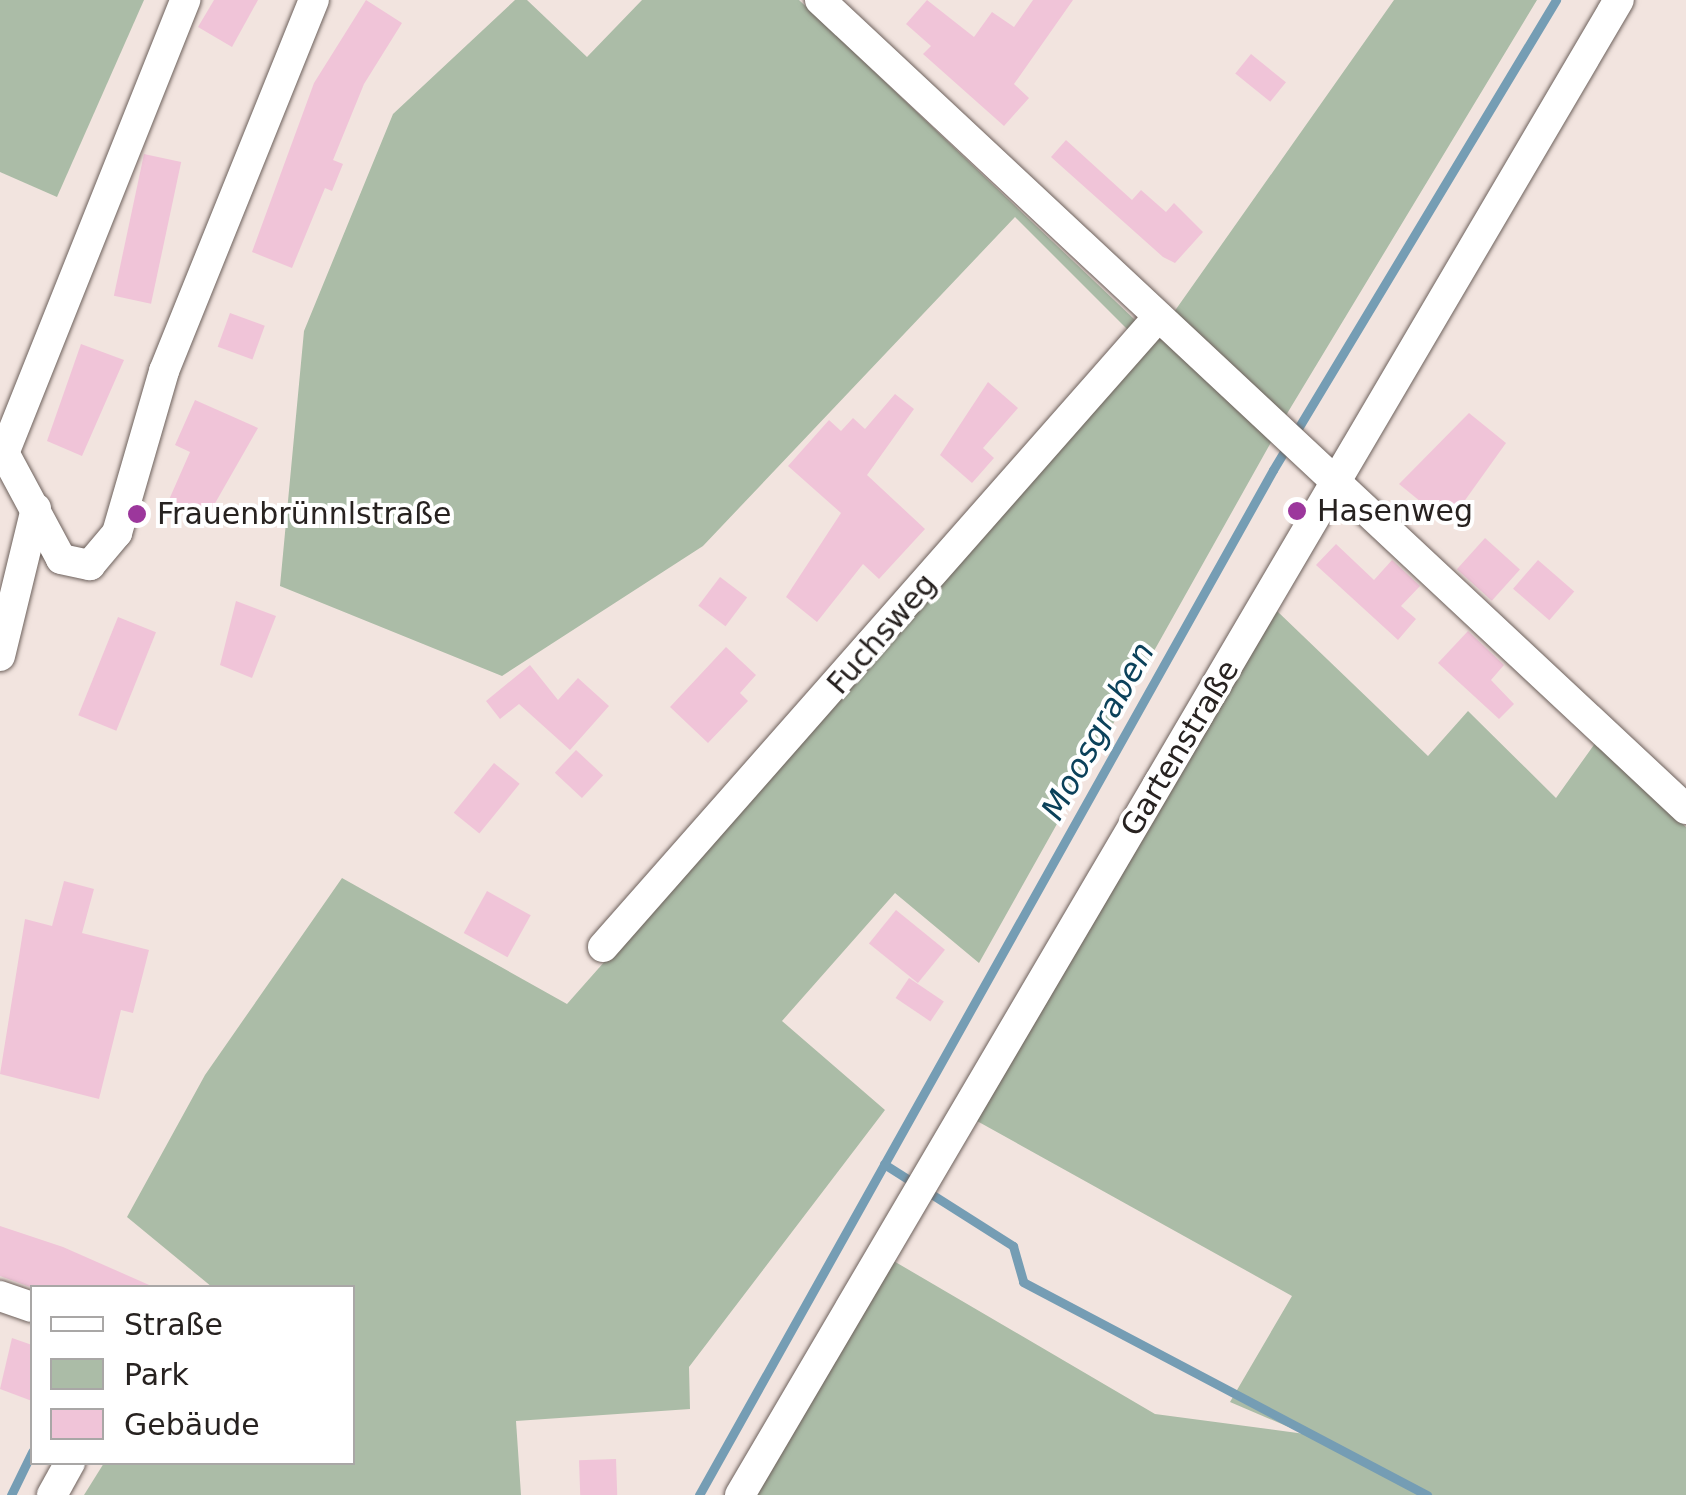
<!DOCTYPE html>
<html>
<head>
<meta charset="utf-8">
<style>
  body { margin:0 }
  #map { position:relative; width:1686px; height:1495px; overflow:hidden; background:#f2e4df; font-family:"DejaVu Sans",sans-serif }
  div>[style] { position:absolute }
  .green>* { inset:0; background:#abbca7 }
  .stream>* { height:9px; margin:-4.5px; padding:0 4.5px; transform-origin:4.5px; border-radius:4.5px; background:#759db4 }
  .building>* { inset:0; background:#f0c4d8; transform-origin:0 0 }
  .roads { filter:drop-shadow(0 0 2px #6d615c) drop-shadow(0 0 2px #6d615c) }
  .street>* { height:30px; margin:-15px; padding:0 15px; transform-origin:15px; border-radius:15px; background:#fff }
  .dots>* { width:28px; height:28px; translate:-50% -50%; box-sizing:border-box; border:5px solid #fff; border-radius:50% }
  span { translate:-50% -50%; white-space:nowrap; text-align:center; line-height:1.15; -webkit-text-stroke:8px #fff; paint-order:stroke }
  .poi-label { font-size:30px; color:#272220 }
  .left { translate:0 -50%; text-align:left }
  .street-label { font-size:30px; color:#272220 }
  .water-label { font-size:32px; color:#0b415a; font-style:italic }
  .legend { position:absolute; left:30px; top:1285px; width:325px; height:180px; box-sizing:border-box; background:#fff; border:2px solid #a9a7a6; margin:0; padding:12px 18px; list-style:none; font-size:30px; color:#272220 }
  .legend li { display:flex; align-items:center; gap:20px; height:50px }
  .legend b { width:50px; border:2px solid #a9a7a6 }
</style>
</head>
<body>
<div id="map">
  <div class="green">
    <div style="clip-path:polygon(0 0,144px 0,57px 197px,0 172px)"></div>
    <div style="clip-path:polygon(515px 0,527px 0,587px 57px,642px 0,799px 0,1155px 339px,1394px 0,1537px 0,1288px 412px,979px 963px,895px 893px,782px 1021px,885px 1110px,689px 1367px,690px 1409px,516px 1421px,521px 1495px,84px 1495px,104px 1463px,352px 1462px,352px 1288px,212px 1287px,127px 1217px,205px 1075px,342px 878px,567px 1004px,1147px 349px,1015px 217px,703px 546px,502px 676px,280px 586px,304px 331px,393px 114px)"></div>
    <div style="clip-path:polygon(1277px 611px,1428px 756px,1468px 711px,1556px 798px,1596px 742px,1686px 827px,1686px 1495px,756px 1495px,892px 1260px,1155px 1414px,1305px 1434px,1230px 1402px,1292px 1296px,977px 1121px)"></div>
  </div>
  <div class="stream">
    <div style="left:884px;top:1164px;width:153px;rotate:32.4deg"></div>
    <div style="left:1013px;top:1246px;width:37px;rotate:74deg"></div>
    <div style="left:1023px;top:1282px;width:457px;rotate:27.8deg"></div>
    <div style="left:11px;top:1495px;width:48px;rotate:-64deg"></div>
    <div style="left:699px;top:1495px;width:1175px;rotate:-60.75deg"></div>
    <div style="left:1273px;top:470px;width:549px;rotate:-58.95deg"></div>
  </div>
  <div class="building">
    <div style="clip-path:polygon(214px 0,258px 0,232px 47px,198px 27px)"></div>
    <div style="clip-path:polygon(366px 0,402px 23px,364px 84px,333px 160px,343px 164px,332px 191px,325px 188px,292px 268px,252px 252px,314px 83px)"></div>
    <div style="clip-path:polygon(927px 0,974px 37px,992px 12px,1014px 27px,1033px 0,1073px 0,1014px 84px,1029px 98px,1004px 126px,923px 54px,931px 46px,906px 24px)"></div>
    <div style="left:1251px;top:54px;width:45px;height:25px;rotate:39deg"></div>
    <div style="clip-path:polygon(1066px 140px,1132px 200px,1141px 190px,1166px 212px,1174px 203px,1203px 232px,1175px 263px,1163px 257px,1051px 157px)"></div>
    <div style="left:144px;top:154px;width:38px;height:145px;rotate:12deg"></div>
    <div style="left:230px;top:313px;width:37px;height:36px;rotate:20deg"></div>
    <div style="clip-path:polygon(81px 344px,124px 360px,82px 456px,47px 441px)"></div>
    <div style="clip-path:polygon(988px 382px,1018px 408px,983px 448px,994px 458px,972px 483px,940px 455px)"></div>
    <div style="clip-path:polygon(895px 394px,914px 409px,867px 475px,925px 529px,879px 579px,863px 564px,817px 622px,786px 597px,841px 513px,788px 466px,829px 420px,841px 431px,853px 418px,865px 429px)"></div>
    <div style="clip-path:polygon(195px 400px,258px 428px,206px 519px,168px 502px,190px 452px,175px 445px)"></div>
    <div style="clip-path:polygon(1469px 413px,1506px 443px,1448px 524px,1399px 484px)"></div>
    <div style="left:1485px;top:538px;width:47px;height:42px;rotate:42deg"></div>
    <div style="clip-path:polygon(1336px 544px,1374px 580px,1392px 560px,1420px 586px,1401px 606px,1416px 619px,1398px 640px,1316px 565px)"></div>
    <div style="left:1538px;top:560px;width:48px;height:38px;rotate:41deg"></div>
    <div style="left:720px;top:577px;width:34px;height:36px;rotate:37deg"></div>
    <div style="clip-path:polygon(236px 601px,276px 616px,252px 678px,220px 665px)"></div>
    <div style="left:118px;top:617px;width:41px;height:106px;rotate:22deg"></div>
    <div style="clip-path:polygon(1468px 631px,1504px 665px,1491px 680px,1514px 704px,1499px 719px,1438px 663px)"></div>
    <div style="clip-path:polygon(726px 647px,756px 675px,740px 693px,748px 701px,708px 743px,670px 707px)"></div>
    <div style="clip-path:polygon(530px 665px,558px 700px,578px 678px,609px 706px,570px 750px,519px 704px,500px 719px,486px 701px)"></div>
    <div style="left:576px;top:750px;width:37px;height:31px;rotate:43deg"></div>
    <div style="left:494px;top:763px;width:33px;height:64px;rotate:39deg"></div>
    <div style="clip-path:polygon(64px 881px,94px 889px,82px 933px,149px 950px,133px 1013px,121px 1010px,99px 1099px,0 1074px,25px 919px,52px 926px)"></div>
    <div style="left:487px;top:891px;width:50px;height:48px;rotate:29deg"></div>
    <div style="left:896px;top:910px;width:63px;height:43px;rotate:39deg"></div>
    <div style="left:909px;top:978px;width:42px;height:24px;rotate:34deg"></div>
    <div style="clip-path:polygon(0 1226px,63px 1247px,156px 1288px,33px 1288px,0 1276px)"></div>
    <div style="clip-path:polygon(12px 1338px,32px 1345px,32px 1401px,0 1389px)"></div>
    <div style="left:616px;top:1459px;width:36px;height:37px;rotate:88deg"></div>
  </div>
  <div class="roads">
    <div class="street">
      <div style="left:820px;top:0;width:1185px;rotate:43.05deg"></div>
      <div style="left:0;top:445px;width:129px;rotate:61.8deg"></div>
      <div style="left:61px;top:559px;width:30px;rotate:12deg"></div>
      <div style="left:90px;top:565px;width:42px;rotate:-49.8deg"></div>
      <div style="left:117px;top:533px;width:169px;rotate:-73.8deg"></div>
      <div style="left:164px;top:371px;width:400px;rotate:-68deg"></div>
      <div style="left:5px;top:451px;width:486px;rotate:-68.2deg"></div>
      <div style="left:0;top:656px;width:152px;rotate:-76.3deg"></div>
      <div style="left:603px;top:947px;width:840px;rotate:-48.62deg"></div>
      <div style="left:0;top:1296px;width:34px;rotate:19deg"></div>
      <div style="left:52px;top:1495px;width:38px;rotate:-61deg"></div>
      <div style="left:740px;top:1495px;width:1734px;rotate:-59.55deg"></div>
    </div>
  </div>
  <div class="dots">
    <div style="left:1297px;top:511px;background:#9c379c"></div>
    <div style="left:137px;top:514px;background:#9c379c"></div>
  </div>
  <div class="poi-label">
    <span class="left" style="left:1317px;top:511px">Hasenweg</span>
    <span class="left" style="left:157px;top:514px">Frauenbrünnlstraße</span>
  </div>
  <div class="street-label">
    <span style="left:882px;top:634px;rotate:-49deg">Fuchsweg</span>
    <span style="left:1180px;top:748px;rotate:-59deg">Gartenstraße</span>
  </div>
  <div class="water-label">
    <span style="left:1098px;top:731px;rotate:-61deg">Moosgraben</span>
  </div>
  <ul class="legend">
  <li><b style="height:12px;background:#fff"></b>Straße</li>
  <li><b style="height:28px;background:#abbca7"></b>Park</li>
  <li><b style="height:28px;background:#f0c4d8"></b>Gebäude</li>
  </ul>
</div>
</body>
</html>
